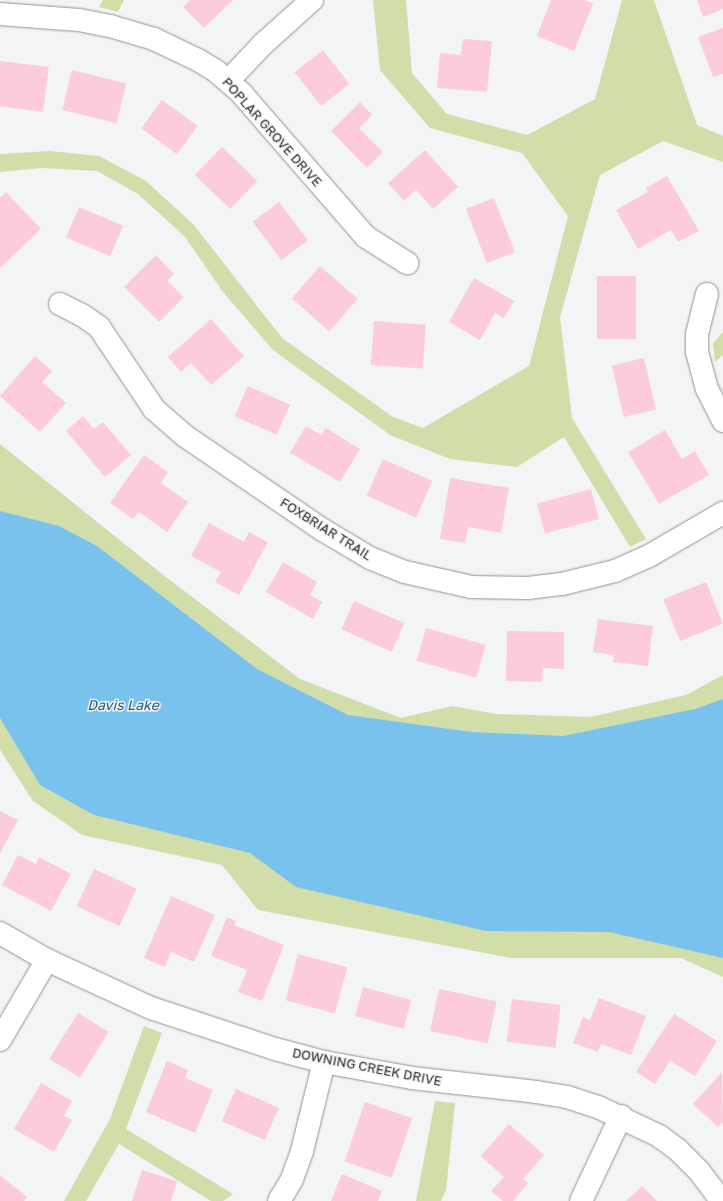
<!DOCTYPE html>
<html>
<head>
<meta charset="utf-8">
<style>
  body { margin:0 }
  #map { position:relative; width:723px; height:1201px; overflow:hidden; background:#f2f4f5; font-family:"Golos Text",sans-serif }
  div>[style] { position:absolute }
  .green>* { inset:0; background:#d2deaa }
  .water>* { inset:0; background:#7ac2ee }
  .building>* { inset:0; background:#fcccdb; transform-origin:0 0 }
  .roads { filter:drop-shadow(0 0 1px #919293) drop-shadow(0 0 1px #919293) }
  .minor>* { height:22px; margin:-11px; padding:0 11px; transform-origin:11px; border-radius:11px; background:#fff }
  span { translate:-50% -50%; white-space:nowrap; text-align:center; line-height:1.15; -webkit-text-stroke:3px #f2f4f5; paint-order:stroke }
  .street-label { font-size:13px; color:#2e2e2f }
  .water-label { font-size:14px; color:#235a78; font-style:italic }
</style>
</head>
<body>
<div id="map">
  <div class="green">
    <div style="clip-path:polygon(103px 0,124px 0,118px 12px,99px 7px)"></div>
    <div style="clip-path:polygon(373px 0,406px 0,412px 73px,447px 114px,527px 135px,595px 99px,622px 0,654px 0,697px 125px,723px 136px,723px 162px,663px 141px,600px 175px,560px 317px,572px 418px,646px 539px,630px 547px,564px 437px,517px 467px,450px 459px,390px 435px,273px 350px,223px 292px,185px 237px,138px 194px,97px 171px,42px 168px,0 172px,0 154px,50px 151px,99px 156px,146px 181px,194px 225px,282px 338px,393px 417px,423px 428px,529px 366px,568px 216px,522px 153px,430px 128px,380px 70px)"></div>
    <div style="clip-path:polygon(723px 332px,723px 355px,715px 362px,713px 343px)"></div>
    <div style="clip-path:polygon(0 444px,162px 574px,300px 679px,401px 718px,452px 706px,497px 714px,590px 717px,686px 695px,723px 675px,723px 977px,681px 958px,511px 958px,258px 910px,222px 865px,82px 835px,33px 801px,0 750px)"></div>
    <div style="clip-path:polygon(144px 1026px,162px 1033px,126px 1129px,233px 1194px,223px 1201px,211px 1201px,119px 1144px,86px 1201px,64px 1201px,110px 1119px)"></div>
    <div style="clip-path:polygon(435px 1101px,455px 1103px,446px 1190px,441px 1201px,416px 1201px)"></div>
  </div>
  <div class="water">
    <div style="clip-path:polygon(0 511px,59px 526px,97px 546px,257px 669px,348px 715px,472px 732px,563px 736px,695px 709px,723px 699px,723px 958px,609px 932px,486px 931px,296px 887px,250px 853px,94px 815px,40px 785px,0 718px)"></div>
  </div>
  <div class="building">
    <div style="clip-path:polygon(190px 0,233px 0,204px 28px,183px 7px)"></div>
    <div style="clip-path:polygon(551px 0,585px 0,593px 4px,574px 51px,537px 36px)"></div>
    <div style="clip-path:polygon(697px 0,723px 0,723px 9px,703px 17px)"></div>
    <div style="clip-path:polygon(723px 28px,723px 74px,713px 77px,698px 37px)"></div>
    <div style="clip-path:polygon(463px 39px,492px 41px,487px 92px,437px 88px,440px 53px,461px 55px)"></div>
    <div style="left:323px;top:50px;width:43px;height:36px;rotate:52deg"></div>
    <div style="left:0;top:61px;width:49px;height:45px;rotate:7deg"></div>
    <div style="left:72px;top:70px;width:56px;height:41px;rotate:14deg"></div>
    <div style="left:162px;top:100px;width:44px;height:35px;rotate:36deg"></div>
    <div style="clip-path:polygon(360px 102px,372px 115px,359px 128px,383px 152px,367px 168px,331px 131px)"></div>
    <div style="left:222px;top:147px;width:49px;height:39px;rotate:44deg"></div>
    <div style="clip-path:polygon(425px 150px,458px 187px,433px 209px,416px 190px,404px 201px,388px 183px)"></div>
    <div style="clip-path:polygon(667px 176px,699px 231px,678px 242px,671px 230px,638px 249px,616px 210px,648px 192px,646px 188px)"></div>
    <div style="clip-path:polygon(6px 192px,41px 229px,0 268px,0 198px)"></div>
    <div style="left:494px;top:198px;width:58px;height:30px;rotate:69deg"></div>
    <div style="left:279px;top:202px;width:48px;height:33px;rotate:53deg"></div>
    <div style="left:79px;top:207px;width:48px;height:33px;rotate:23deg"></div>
    <div style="clip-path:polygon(156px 255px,174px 274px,167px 281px,184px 297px,159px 322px,124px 287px)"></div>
    <div style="left:320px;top:266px;width:50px;height:43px;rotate:41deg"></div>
    <div style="left:597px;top:276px;width:39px;height:63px"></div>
    <div style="clip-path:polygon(474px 278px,514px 301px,504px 318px,495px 313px,480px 340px,449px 322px)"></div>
    <div style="clip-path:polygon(211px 319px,244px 356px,211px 385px,191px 363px,181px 372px,168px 357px)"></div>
    <div style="left:374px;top:321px;width:52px;height:44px;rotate:4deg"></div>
    <div style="clip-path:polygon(35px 356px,52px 371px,42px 382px,66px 403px,40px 432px,0 396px)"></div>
    <div style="left:644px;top:358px;width:53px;height:33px;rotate:77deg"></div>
    <div style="left:248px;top:386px;width:46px;height:33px;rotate:24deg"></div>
    <div style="clip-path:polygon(83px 416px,94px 429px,103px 422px,131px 455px,105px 477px,66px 431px)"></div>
    <div style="clip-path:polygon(306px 426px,321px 435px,326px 428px,360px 449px,340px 482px,290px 453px)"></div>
    <div style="clip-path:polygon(665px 430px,682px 459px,695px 451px,709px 475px,659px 504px,628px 452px)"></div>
    <div style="clip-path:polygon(144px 455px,168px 472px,161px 483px,188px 502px,167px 532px,139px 512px,133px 519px,110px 503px)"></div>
    <div style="left:383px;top:459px;width:54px;height:40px;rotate:24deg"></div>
    <div style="clip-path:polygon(450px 478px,509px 488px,501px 533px,468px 527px,465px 543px,440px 539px)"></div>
    <div style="left:591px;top:489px;width:31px;height:56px;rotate:75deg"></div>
    <div style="clip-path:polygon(209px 523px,244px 542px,249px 532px,268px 542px,239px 595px,215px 582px,221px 572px,191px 556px)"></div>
    <div style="clip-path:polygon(283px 562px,317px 582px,310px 595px,322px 602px,313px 619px,266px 592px)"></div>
    <div style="left:706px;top:582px;width:45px;height:46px;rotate:68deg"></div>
    <div style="left:354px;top:601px;width:55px;height:31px;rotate:24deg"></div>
    <div style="clip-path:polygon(598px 619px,653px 626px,648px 666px,613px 662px,614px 655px,593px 652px)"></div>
    <div style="left:426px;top:628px;width:62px;height:34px;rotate:16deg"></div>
    <div style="clip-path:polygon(507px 631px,564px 632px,564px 669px,543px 668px,542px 682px,506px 681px)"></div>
    <div style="clip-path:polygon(0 811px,18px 820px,0 853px)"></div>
    <div style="clip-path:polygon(18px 855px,36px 864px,39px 857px,71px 874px,51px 911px,2px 885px)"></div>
    <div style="left:94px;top:869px;width:47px;height:41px;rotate:25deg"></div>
    <div style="clip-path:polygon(171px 896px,215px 915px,194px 962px,171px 952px,165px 967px,144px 958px)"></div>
    <div style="clip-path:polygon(227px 917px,236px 921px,234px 925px,284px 945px,262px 1001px,238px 992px,247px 970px,211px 956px)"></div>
    <div style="left:298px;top:954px;width:51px;height:48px;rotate:15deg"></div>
    <div style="left:363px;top:987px;width:50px;height:30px;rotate:15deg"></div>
    <div style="left:439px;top:989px;width:59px;height:43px;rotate:12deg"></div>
    <div style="clip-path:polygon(599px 998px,646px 1016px,631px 1055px,601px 1044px,598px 1052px,573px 1043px,583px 1017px,590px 1020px)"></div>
    <div style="left:512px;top:999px;width:49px;height:43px;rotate:7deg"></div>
    <div style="left:78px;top:1013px;width:36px;height:54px;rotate:32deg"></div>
    <div style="clip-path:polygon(674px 1014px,717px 1041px,695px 1076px,670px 1061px,655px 1084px,636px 1072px)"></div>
    <div style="clip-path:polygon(167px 1061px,188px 1070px,185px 1078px,213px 1090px,195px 1133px,146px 1112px)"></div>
    <div style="clip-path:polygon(722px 1072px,723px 1122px,718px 1127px,693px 1104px)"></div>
    <div style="clip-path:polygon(41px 1083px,72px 1101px,64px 1116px,72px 1120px,54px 1152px,14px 1129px)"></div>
    <div style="left:236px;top:1089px;width:47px;height:35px;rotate:24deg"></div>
    <div style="left:365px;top:1102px;width:50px;height:63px;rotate:19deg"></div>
    <div style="clip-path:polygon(509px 1124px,544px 1155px,523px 1179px,528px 1183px,513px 1201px,503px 1201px,491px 1191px,504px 1177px,481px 1156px)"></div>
    <div style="clip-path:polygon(142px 1170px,177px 1181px,171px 1201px,132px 1201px)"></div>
    <div style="clip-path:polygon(342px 1174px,382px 1191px,378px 1201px,331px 1201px)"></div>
    <div style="clip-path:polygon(0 1175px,27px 1197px,24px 1201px,0 1201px)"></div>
    <div style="clip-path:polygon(642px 1186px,657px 1201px,626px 1201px)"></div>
  </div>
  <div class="roads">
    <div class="minor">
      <div style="left:0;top:14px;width:79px;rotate:4.3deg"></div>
      <div style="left:79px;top:20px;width:32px;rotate:11deg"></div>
      <div style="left:110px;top:26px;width:46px;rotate:16.5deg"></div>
      <div style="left:154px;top:39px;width:49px;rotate:25.5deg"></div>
      <div style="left:198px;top:60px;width:21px;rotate:31deg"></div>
      <div style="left:216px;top:71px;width:35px;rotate:41deg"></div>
      <div style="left:242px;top:94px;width:189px;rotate:49.1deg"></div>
      <div style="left:366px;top:237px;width:49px;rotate:32.4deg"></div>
      <div style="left:228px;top:81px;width:51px;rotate:-46.6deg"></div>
      <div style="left:263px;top:44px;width:66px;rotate:-41.9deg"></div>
      <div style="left:707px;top:294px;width:41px;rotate:104deg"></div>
      <div style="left:697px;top:334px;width:18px;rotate:90deg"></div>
      <div style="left:697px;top:352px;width:38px;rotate:75deg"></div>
      <div style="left:707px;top:389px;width:36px;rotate:63deg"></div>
      <div style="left:60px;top:304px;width:25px;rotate:27deg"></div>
      <div style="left:82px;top:315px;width:21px;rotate:35deg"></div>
      <div style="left:99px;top:327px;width:99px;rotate:56.1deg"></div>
      <div style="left:154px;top:409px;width:41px;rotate:41.1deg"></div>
      <div style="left:185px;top:436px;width:167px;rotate:34.3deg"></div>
      <div style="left:323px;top:530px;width:55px;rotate:30.8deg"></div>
      <div style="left:370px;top:558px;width:38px;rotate:22deg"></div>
      <div style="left:405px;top:572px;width:68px;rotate:12.8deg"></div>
      <div style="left:471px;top:587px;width:57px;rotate:1deg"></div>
      <div style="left:528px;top:588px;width:34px;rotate:-7deg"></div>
      <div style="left:562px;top:584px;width:55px;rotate:-13.8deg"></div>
      <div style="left:615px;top:571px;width:37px;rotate:-24deg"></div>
      <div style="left:649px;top:556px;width:86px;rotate:-30.2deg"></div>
      <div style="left:0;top:933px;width:54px;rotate:29.9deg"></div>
      <div style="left:47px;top:960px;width:115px;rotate:24.8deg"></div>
      <div style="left:151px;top:1008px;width:131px;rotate:18.3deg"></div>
      <div style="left:275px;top:1049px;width:51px;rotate:14.9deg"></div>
      <div style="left:324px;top:1062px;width:89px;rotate:10.3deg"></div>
      <div style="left:412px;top:1078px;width:125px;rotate:6.4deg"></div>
      <div style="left:536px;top:1092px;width:31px;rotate:9deg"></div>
      <div style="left:567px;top:1097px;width:33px;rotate:18deg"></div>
      <div style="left:598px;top:1107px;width:68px;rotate:25.4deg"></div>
      <div style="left:659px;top:1136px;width:24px;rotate:36deg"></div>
      <div style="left:678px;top:1150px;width:30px;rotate:45deg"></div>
      <div style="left:699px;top:1171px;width:38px;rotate:53deg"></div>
      <div style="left:0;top:1040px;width:93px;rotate:-59.6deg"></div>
      <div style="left:279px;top:1201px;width:26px;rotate:-59deg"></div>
      <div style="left:292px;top:1179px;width:30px;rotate:-70deg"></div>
      <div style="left:302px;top:1151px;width:92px;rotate:-76.1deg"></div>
      <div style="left:581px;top:1201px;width:94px;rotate:-64.8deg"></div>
    </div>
  </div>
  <div class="street-label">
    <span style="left:272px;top:132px;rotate:48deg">POPLAR GROVE DRIVE</span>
    <span style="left:326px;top:529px;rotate:32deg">FOXBRIAR TRAIL</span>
    <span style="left:367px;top:1067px;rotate:11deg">DOWNING CREEK DRIVE</span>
  </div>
  <div class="water-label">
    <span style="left:123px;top:705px">Davis Lake</span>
  </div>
</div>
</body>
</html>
